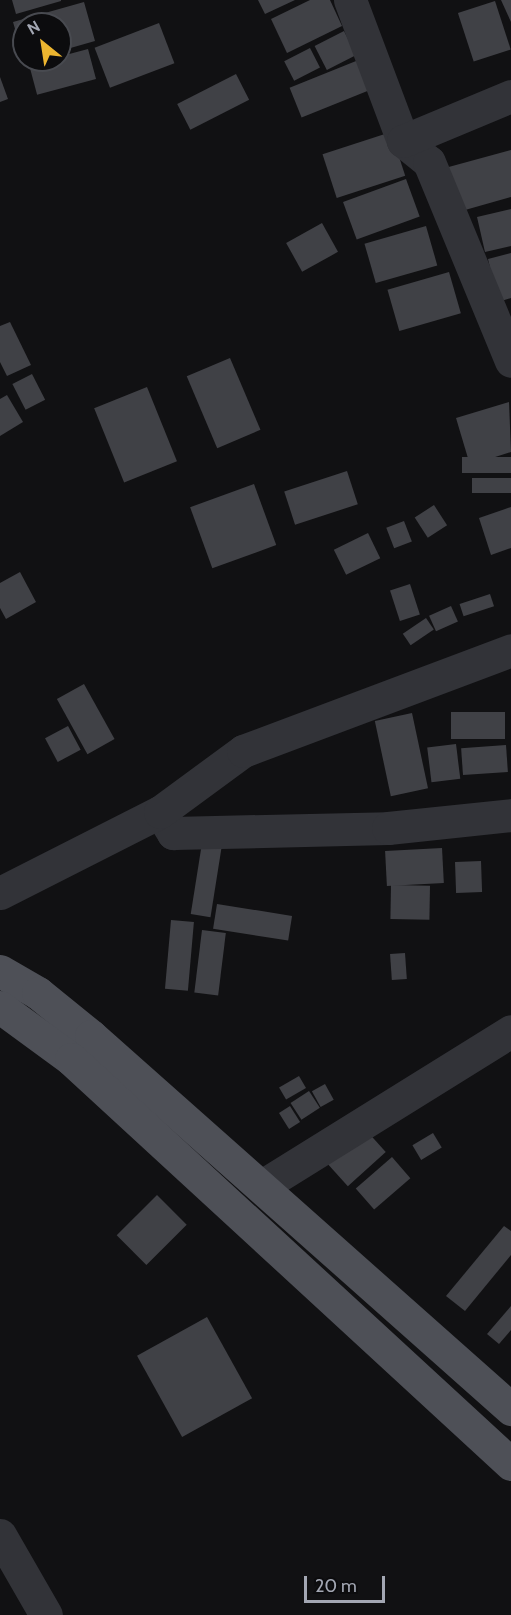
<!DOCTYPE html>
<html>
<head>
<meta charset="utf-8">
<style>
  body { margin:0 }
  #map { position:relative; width:511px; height:1615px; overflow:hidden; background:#111113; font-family:Cabin,sans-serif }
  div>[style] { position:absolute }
  .building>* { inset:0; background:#404146; transform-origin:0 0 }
  .minor>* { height:33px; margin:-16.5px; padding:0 16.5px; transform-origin:16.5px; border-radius:16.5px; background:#323338 }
  .major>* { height:33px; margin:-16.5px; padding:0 16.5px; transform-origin:16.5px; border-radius:16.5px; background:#4e5057 }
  span { translate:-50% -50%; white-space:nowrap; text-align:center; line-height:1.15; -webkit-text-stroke:6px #0c0c0e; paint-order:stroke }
  .north { position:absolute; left:12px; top:12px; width:60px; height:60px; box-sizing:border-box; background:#0c0c0e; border:2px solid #484a50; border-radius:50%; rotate:330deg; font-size:16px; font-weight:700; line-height:24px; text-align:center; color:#a3a7b3 }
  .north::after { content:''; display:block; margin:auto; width:21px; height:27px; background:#ecb530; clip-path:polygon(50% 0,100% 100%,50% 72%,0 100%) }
  .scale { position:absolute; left:304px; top:1576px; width:81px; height:27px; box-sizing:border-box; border:3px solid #a3a7b3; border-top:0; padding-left:8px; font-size:18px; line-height:21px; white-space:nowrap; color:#a3a7b3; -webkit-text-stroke:4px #0c0c0e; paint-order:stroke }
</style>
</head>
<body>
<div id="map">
  <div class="building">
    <div style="clip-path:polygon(12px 0,61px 0,61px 1px,16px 14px)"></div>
    <div style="clip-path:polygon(258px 0,295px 0,265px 14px)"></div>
    <div style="clip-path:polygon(310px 0,330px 0,342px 26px,287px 53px,271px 19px)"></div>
    <div style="clip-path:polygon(501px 0,511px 0,511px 22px)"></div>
    <div style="left:495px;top:1px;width:51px;height:39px;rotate:72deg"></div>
    <div style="clip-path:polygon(84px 2px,95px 41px,60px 51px,60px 24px,24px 24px,23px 57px,13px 22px)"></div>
    <div style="left:159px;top:23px;width:43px;height:69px;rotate:69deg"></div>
    <div style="left:344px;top:31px;width:27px;height:33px;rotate:63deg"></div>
    <div style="left:310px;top:48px;width:22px;height:29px;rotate:63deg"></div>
    <div style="left:88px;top:49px;width:31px;height:61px;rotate:75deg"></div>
    <div style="left:361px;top:59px;width:32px;height:77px;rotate:68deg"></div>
    <div style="left:236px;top:74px;width:29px;height:66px;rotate:63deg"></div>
    <div style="clip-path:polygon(0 77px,8px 99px,0 102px)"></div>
    <div style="left:391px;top:132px;width:46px;height:72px;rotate:72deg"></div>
    <div style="clip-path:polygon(511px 150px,511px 197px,458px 212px,445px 168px)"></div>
    <div style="left:406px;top:179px;width:40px;height:67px;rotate:70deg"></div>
    <div style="clip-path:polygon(511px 209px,511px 246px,485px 252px,477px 217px)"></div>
    <div style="left:322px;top:223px;width:33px;height:41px;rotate:61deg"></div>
    <div style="left:426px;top:226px;width:41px;height:64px;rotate:74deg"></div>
    <div style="clip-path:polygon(511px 253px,511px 298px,498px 302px,488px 259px)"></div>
    <div style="left:449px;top:272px;width:43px;height:64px;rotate:74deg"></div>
    <div style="clip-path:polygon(10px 322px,31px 365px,7px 376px,0 362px,0 326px)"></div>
    <div style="left:230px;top:358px;width:78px;height:47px;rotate:67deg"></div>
    <div style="left:32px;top:374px;width:29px;height:22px;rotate:63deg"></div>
    <div style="left:147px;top:387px;width:80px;height:57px;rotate:68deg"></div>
    <div style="clip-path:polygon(7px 395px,23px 422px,0 436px,0 399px)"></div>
    <div style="clip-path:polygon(509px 402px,511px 452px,470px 465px,456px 418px)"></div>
    <div style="left:511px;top:457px;width:16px;height:49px;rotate:90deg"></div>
    <div style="left:347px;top:471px;width:35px;height:66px;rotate:72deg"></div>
    <div style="left:511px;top:478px;width:15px;height:39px;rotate:90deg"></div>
    <div style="left:254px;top:484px;width:65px;height:68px;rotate:70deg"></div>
    <div style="left:434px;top:505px;width:24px;height:23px;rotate:57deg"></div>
    <div style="clip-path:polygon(511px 507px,511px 548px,491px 555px,479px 518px)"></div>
    <div style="left:404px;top:521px;width:22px;height:19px;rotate:69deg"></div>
    <div style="left:368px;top:533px;width:28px;height:38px;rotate:64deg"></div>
    <div style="clip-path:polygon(20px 572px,36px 602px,6px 619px,0 608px,0 583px)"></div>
    <div style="left:410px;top:584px;width:32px;height:21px;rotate:72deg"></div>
    <div style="left:490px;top:594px;width:13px;height:32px;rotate:72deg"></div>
    <div style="left:451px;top:606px;width:17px;height:24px;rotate:66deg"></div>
    <div style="left:426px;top:618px;width:14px;height:28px;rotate:56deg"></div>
    <div style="left:84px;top:684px;width:63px;height:31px;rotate:61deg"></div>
    <div style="left:451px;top:712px;width:54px;height:27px"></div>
    <div style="left:412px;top:713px;width:77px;height:38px;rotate:78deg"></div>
    <div style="left:68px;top:726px;width:27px;height:26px;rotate:62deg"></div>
    <div style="left:456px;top:744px;width:35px;height:29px;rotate:83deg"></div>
    <div style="left:506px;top:745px;width:27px;height:45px;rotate:86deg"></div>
    <div style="left:202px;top:843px;width:20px;height:72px;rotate:9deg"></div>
    <div style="left:442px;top:848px;width:35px;height:57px;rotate:87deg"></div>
    <div style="left:481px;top:861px;width:31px;height:26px;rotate:88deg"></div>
    <div style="left:391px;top:885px;width:39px;height:34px;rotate:1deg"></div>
    <div style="left:217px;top:904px;width:76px;height:25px;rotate:9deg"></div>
    <div style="left:171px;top:920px;width:23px;height:69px;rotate:5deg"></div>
    <div style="left:202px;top:930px;width:24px;height:63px;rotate:7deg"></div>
    <div style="left:405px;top:953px;width:26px;height:15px;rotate:86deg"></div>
    <div style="left:299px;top:1076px;width:14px;height:23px;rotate:60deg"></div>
    <div style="left:325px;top:1084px;width:18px;height:15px;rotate:61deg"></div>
    <div style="left:309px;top:1091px;width:20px;height:22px;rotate:57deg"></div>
    <div style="left:290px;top:1106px;width:19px;height:13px;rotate:58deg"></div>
    <div style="left:365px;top:1129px;width:31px;height:51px;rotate:48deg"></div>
    <div style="left:433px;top:1133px;width:17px;height:24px;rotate:59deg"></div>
    <div style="left:392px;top:1157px;width:28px;height:48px;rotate:49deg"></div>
    <div style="left:157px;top:1195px;width:42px;height:57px;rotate:45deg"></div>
    <div style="clip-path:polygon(504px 1226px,511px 1231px,511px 1255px,465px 1311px,446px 1296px)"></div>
    <div style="clip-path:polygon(511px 1306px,511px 1330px,499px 1344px,487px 1334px)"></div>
    <div style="left:207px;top:1317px;width:93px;height:80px;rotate:61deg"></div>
  </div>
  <div class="minor">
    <div style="left:350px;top:0;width:151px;rotate:69.4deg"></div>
    <div style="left:403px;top:141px;width:33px;rotate:39deg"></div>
    <div style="left:429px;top:162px;width:215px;rotate:67.6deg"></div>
    <div style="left:403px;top:141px;width:117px;rotate:-22.6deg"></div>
    <div style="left:160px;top:812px;width:25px;rotate:58deg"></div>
    <div style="left:173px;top:833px;width:215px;rotate:-1.3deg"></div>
    <div style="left:388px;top:828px;width:124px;rotate:-6deg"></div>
    <div style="left:0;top:893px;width:179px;rotate:-26.9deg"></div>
    <div style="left:160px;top:812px;width:103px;rotate:-36.3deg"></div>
    <div style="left:243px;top:751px;width:286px;rotate:-20.6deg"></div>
    <div style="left:262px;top:1186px;width:293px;rotate:-31.9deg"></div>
    <div style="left:0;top:1535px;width:92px;rotate:60.1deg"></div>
  </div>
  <div class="major">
    <div style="left:0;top:971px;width:44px;rotate:30.1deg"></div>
    <div style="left:38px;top:993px;width:68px;rotate:39.1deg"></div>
    <div style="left:91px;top:1036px;width:562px;rotate:41.61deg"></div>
    <div style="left:0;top:1007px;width:88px;rotate:36.2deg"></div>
    <div style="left:71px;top:1059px;width:598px;rotate:42.63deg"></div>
  </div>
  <div class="north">N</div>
  <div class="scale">20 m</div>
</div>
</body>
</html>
